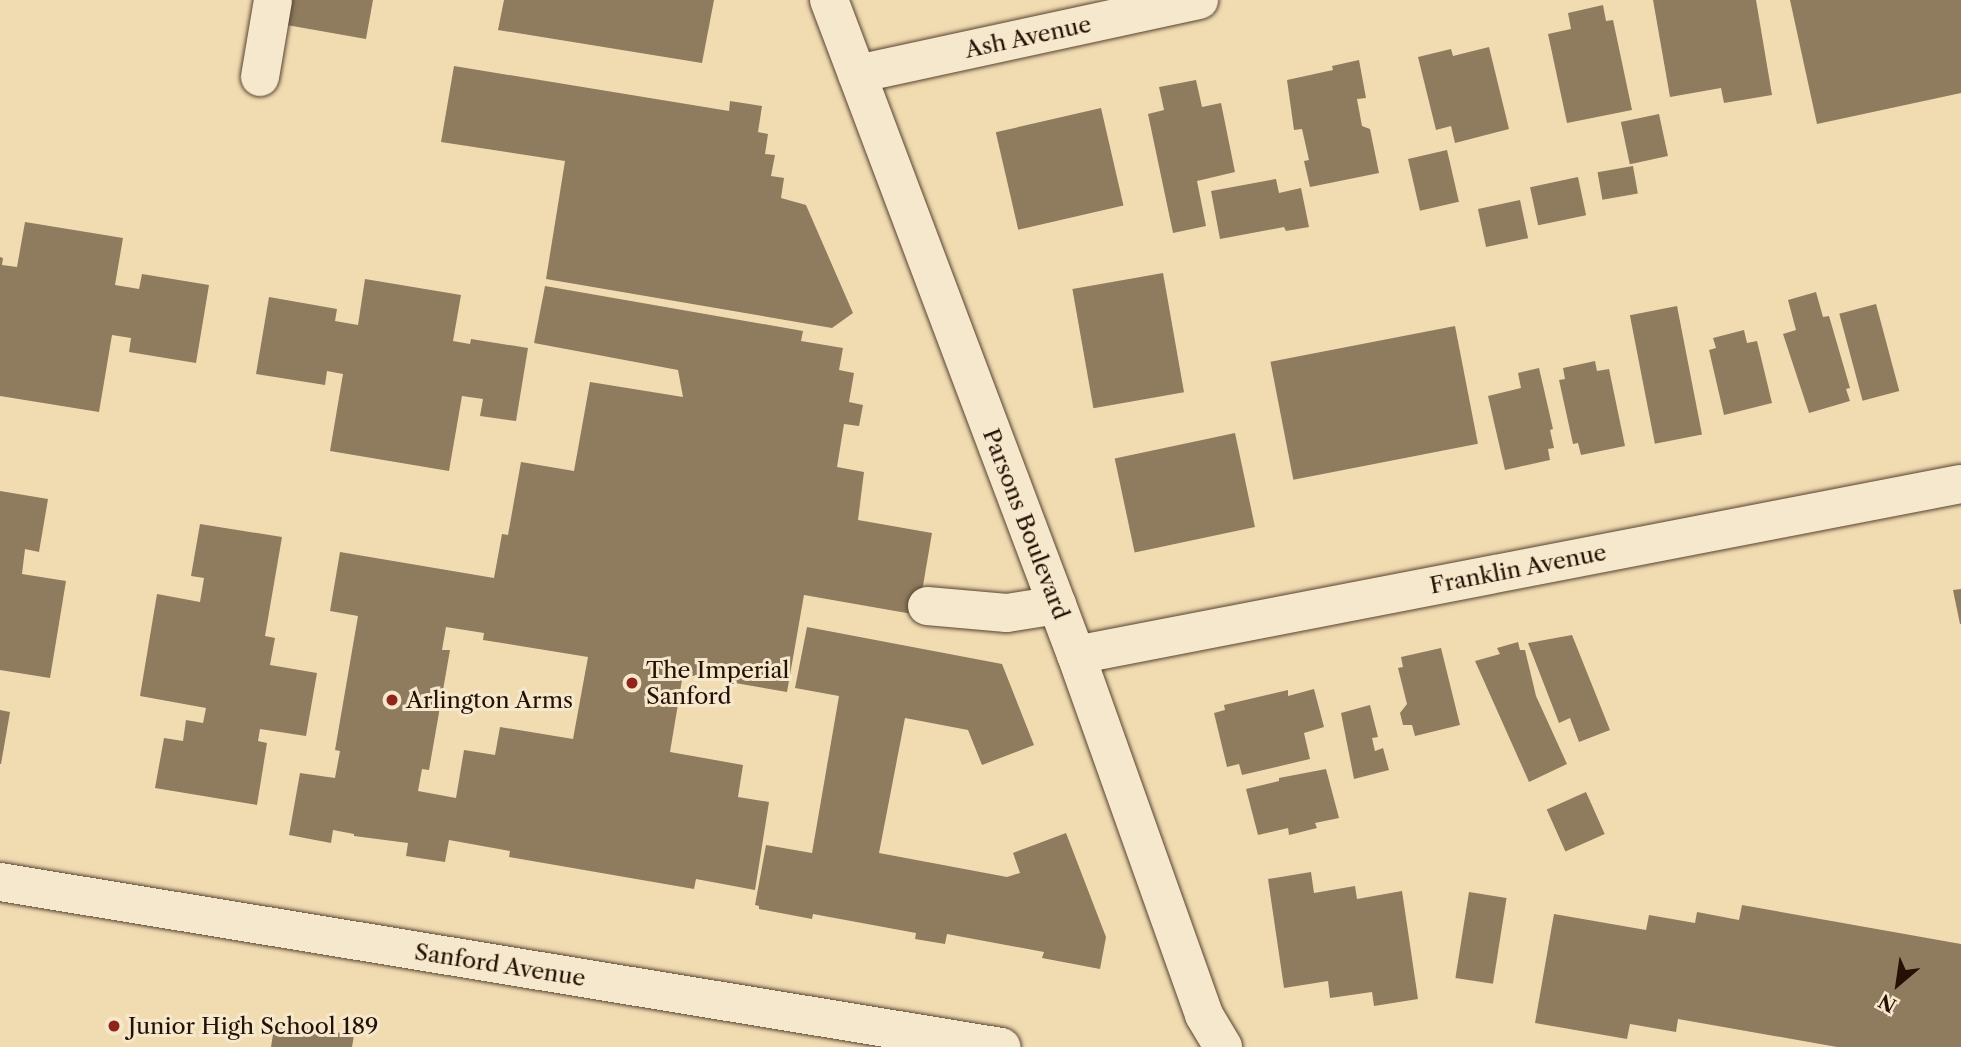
<!DOCTYPE html>
<html>
<head>
<meta charset="utf-8">
<style>
  body { margin:0 }
  #map { position:relative; width:1961px; height:1047px; overflow:hidden; background:#f1dcb2; font-family:"Libre Caslon Text",serif }
  div>[style] { position:absolute }
  .building>* { inset:0; background:#8f7b5e; transform-origin:0 0 }
  .roads { filter:drop-shadow(0 0 2px #584430) drop-shadow(0 0 2px #584430) }
  .minor>* { height:38px; margin:-19px; padding:0 19px; transform-origin:19px; border-radius:19px; background:#f6e8cd }
  .dots>* { width:19px; height:19px; translate:-50% -50%; box-sizing:border-box; border:4px solid #f6e8cd; border-radius:50% }
  span { translate:-50% -50%; white-space:nowrap; text-align:center; line-height:1.15; -webkit-text-stroke:6px #f6e8cd; paint-order:stroke }
  .street-label { font-size:23px; color:#251104 }
  .poi-label { font-size:23px; color:#251104 }
  .left { translate:0 -50%; text-align:left }
  .north { position:absolute; left:1863px; top:949px; width:70px; height:70px; -webkit-text-stroke:5px #f6e8cd; paint-order:stroke; rotate:209deg; font-size:19px; font-weight:700; line-height:28px; text-align:center; color:#251104 }
  .north::after { content:''; display:block; margin:auto; width:24px; height:32px; background:#251104; clip-path:polygon(50% 0,100% 100%,50% 72%,0 100%) }
</style>
</head>
<body>
<div id="map">
  <div class="building">
    <div style="clip-path:polygon(285px 0,373px 0,366px 39px,281px 24px)"></div>
    <div style="clip-path:polygon(504px 0,714px 0,702px 63px,498px 30px)"></div>
    <div style="clip-path:polygon(1653px 0,1756px 0,1772px 95px,1724px 103px,1721px 88px,1670px 97px)"></div>
    <div style="clip-path:polygon(1790px 0,1961px 0,1961px 93px,1817px 124px)"></div>
    <div style="clip-path:polygon(1603px 5px,1606px 21px,1613px 20px,1632px 110px,1567px 123px,1548px 34px,1571px 29px,1568px 13px)"></div>
    <div style="clip-path:polygon(1489px 47px,1509px 129px,1455px 143px,1451px 126px,1436px 130px,1418px 57px,1451px 49px,1453px 56px)"></div>
    <div style="clip-path:polygon(1359px 60px,1366px 98px,1357px 99px,1362px 126px,1370px 129px,1379px 173px,1310px 187px,1304px 161px,1309px 160px,1302px 129px,1294px 130px,1287px 80px,1333px 70px,1332px 66px)"></div>
    <div style="clip-path:polygon(454px 66px,729px 111px,730px 101px,762px 106px,758px 132px,768px 134px,765px 154px,775px 155px,771px 176px,784px 178px,781px 198px,806px 205px,853px 313px,832px 328px,546px 279px,565px 161px,441px 142px)"></div>
    <div style="clip-path:polygon(1196px 80px,1202px 107px,1221px 103px,1235px 172px,1197px 181px,1206px 226px,1173px 233px,1148px 114px,1164px 110px,1159px 87px)"></div>
    <div style="left:1101px;top:108px;width:100px;height:108px;rotate:77deg"></div>
    <div style="left:1659px;top:114px;width:43px;height:39px;rotate:78deg"></div>
    <div style="left:1447px;top:150px;width:53px;height:40px;rotate:77deg"></div>
    <div style="left:1633px;top:166px;width:28px;height:36px;rotate:80deg"></div>
    <div style="left:1578px;top:177px;width:39px;height:49px;rotate:78deg"></div>
    <div style="clip-path:polygon(1276px 179px,1279px 193px,1301px 188px,1309px 227px,1286px 231px,1284px 227px,1220px 239px,1211px 191px)"></div>
    <div style="left:1520px;top:200px;width:39px;height:43px;rotate:78deg"></div>
    <div style="clip-path:polygon(25px 222px,123px 238px,115px 285px,139px 289px,142px 274px,209px 285px,196px 363px,129px 352px,131px 338px,112px 335px,99px 412px,0 396px,0 257px,3px 258px,2px 265px,17px 267px)"></div>
    <div style="left:1163px;top:273px;width:121px;height:92px;rotate:80deg"></div>
    <div style="clip-path:polygon(365px 279px,461px 295px,453px 341px,470px 344px,471px 339px,528px 348px,516px 421px,480px 416px,483px 399px,462px 396px,449px 471px,330px 451px,343px 374px,327px 371px,325px 385px,256px 374px,269px 297px,337px 309px,335px 321px,358px 325px)"></div>
    <div style="clip-path:polygon(evenodd,545px 286px,803px 331px,801px 341px,843px 348px,839px 370px,854px 373px,849px 402px,863px 405px,859px 426px,844px 424px,837px 467px,864px 472px,858px 520px,932px 533px,918px 615px,804px 595px,787px 692px,683px 674px,670px 752px,743px 765px,738px 797px,769px 802px,755px 890px,696px 879px,694px 889px,509px 857px,510px 851px,449px 840px,445px 862px,406px 856px,408px 843px,354px 836px,354px 834px,333px 830px,331px 843px,289px 835px,300px 773px,335px 778px,340px 751px,335px 750px,358px 616px,330px 611px,340px 552px,494px 578px,502px 534px,508px 535px,521px 462px,574px 471px,590px 382px,683px 397px,678px 370px,534px 343px,545px 286px,446px 627px,484px 633px,483px 640px,588px 657px,573px 739px,500px 727px,495px 755px,464px 750px,456px 798px,418px 791px,422px 769px,429px 770px,450px 650px,442px 650px,446px 627px)"></div>
    <div style="clip-path:polygon(1816px 292px,1823px 317px,1829px 316px,1850px 388px,1846px 389px,1850px 401px,1809px 413px,1783px 334px,1796px 330px,1788px 300px)"></div>
    <div style="left:1876px;top:304px;width:90px;height:38px;rotate:75deg"></div>
    <div style="left:1677px;top:306px;width:131px;height:48px;rotate:79deg"></div>
    <div style="left:1455px;top:326px;width:120px;height:188px;rotate:79deg"></div>
    <div style="clip-path:polygon(1744px 330px,1747px 343px,1757px 341px,1772px 403px,1724px 415px,1709px 350px,1716px 348px,1713px 338px)"></div>
    <div style="clip-path:polygon(1595px 361px,1597px 371px,1609px 369px,1625px 446px,1581px 455px,1578px 443px,1573px 444px,1559px 380px,1565px 379px,1563px 368px)"></div>
    <div style="clip-path:polygon(1539px 368px,1553px 429px,1550px 430px,1554px 448px,1548px 449px,1550px 460px,1505px 470px,1488px 396px,1521px 388px,1518px 373px)"></div>
    <div style="left:1235px;top:433px;width:96px;height:123px;rotate:78deg"></div>
    <div style="clip-path:polygon(0 491px,48px 499px,39px 552px,25px 549px,22px 574px,66px 581px,50px 678px,0 670px)"></div>
    <div style="clip-path:polygon(200px 524px,282px 537px,265px 636px,275px 638px,270px 665px,317px 673px,306px 736px,260px 729px,258px 741px,267px 743px,257px 805px,155px 788px,164px 738px,183px 741px,186px 720px,203px 723px,206px 708px,140px 696px,157px 594px,200px 602px,204px 578px,191px 576px)"></div>
    <div style="clip-path:polygon(1961px 589px,1961px 624px,1960px 624px,1953px 590px)"></div>
    <div style="clip-path:polygon(807px 627px,1002px 664px,1034px 745px,982px 765px,968px 730px,905px 718px,879px 853px,1007px 877px,1020px 873px,1013px 853px,1066px 833px,1106px 937px,1100px 969px,1042px 958px,1044px 952px,947px 934px,945px 944px,915px 939px,916px 933px,813px 914px,812px 919px,759px 909px,759px 906px,755px 905px,766px 845px,812px 853px,839px 696px,795px 688px)"></div>
    <div style="clip-path:polygon(1572px 635px,1610px 730px,1579px 742px,1570px 718px,1559px 723px,1528px 643px)"></div>
    <div style="clip-path:polygon(1518px 642px,1520px 650px,1525px 650px,1536px 696px,1567px 764px,1529px 782px,1475px 661px,1500px 654px,1497px 648px)"></div>
    <div style="clip-path:polygon(1441px 648px,1460px 725px,1415px 736px,1412px 725px,1403px 725px,1400px 713px,1407px 704px,1398px 668px,1403px 667px,1401px 657px)"></div>
    <div style="clip-path:polygon(1314px 689px,1324px 727px,1304px 733px,1310px 759px,1242px 775px,1239px 764px,1227px 767px,1214px 713px,1225px 710px,1224px 705px,1288px 690px,1288px 696px)"></div>
    <div style="clip-path:polygon(1370px 705px,1378px 737px,1372px 738px,1375px 751px,1383px 748px,1389px 770px,1354px 779px,1341px 713px)"></div>
    <div style="clip-path:polygon(0 710px,10px 712px,1px 764px,0 764px)"></div>
    <div style="clip-path:polygon(1326px 769px,1339px 818px,1315px 823px,1317px 828px,1289px 835px,1288px 828px,1258px 835px,1246px 789px,1279px 781px,1279px 778px)"></div>
    <div style="left:1586px;top:792px;width:46px;height:43px;rotate:66deg"></div>
    <div style="clip-path:polygon(1311px 872px,1314px 893px,1355px 886px,1357px 899px,1402px 891px,1418px 999px,1374px 1006px,1372px 992px,1330px 998px,1328px 981px,1284px 988px,1268px 879px)"></div>
    <div style="left:1469px;top:892px;width:38px;height:87px;rotate:9deg"></div>
    <div style="clip-path:polygon(1742px 905px,1961px 944px,1961px 1047px,1837px 1047px,1678px 1019px,1676px 1032px,1630px 1024px,1627px 1039px,1535px 1023px,1554px 914px,1646px 930px,1649px 915px,1695px 923px,1697px 912px,1739px 920px)"></div>
    <div style="clip-path:polygon(275px 1022px,354px 1035px,352px 1047px,271px 1047px)"></div>
  </div>
  <div class="roads">
    <div class="minor">
      <div style="left:829px;top:0;width:700px;rotate:69.34deg"></div>
      <div style="left:1076px;top:655px;width:382px;rotate:70.4deg"></div>
      <div style="left:1204px;top:1015px;width:37px;rotate:59deg"></div>
      <div style="left:857px;top:74px;width:350px;rotate:-12.2deg"></div>
      <div style="left:260px;top:77px;width:78px;rotate:-80.4deg"></div>
      <div style="left:927px;top:606px;width:80px;rotate:5deg"></div>
      <div style="left:1007px;top:613px;width:51px;rotate:-9.1deg"></div>
      <div style="left:1076px;top:655px;width:901px;rotate:-10.94deg"></div>
      <div style="left:0;top:882px;width:1015px;rotate:9.36deg"></div>
    </div>
  </div>
  <div class="dots">
    <div style="left:632px;top:683px;background:#8f2418"></div>
    <div style="left:392px;top:700px;background:#8f2418"></div>
    <div style="left:114px;top:1026px;background:#8f2418"></div>
  </div>
  <div class="street-label">
    <span style="left:1028px;top:37px;rotate:-12deg">Ash Avenue</span>
    <span style="left:1026px;top:524px;rotate:69deg">Parsons Boulevard</span>
    <span style="left:1518px;top:569px;rotate:-11deg">Franklin Avenue</span>
    <span style="left:500px;top:965px;rotate:9deg">Sanford Avenue</span>
  </div>
  <div class="poi-label">
    <span class="left" style="left:646px;top:683px">The Imperial<br>Sanford</span>
    <span class="left" style="left:406px;top:700px">Arlington Arms</span>
    <span class="left" style="left:128px;top:1026px">Junior High School 189</span>
  </div>
  <div class="north">N</div>
</div>
</body>
</html>
